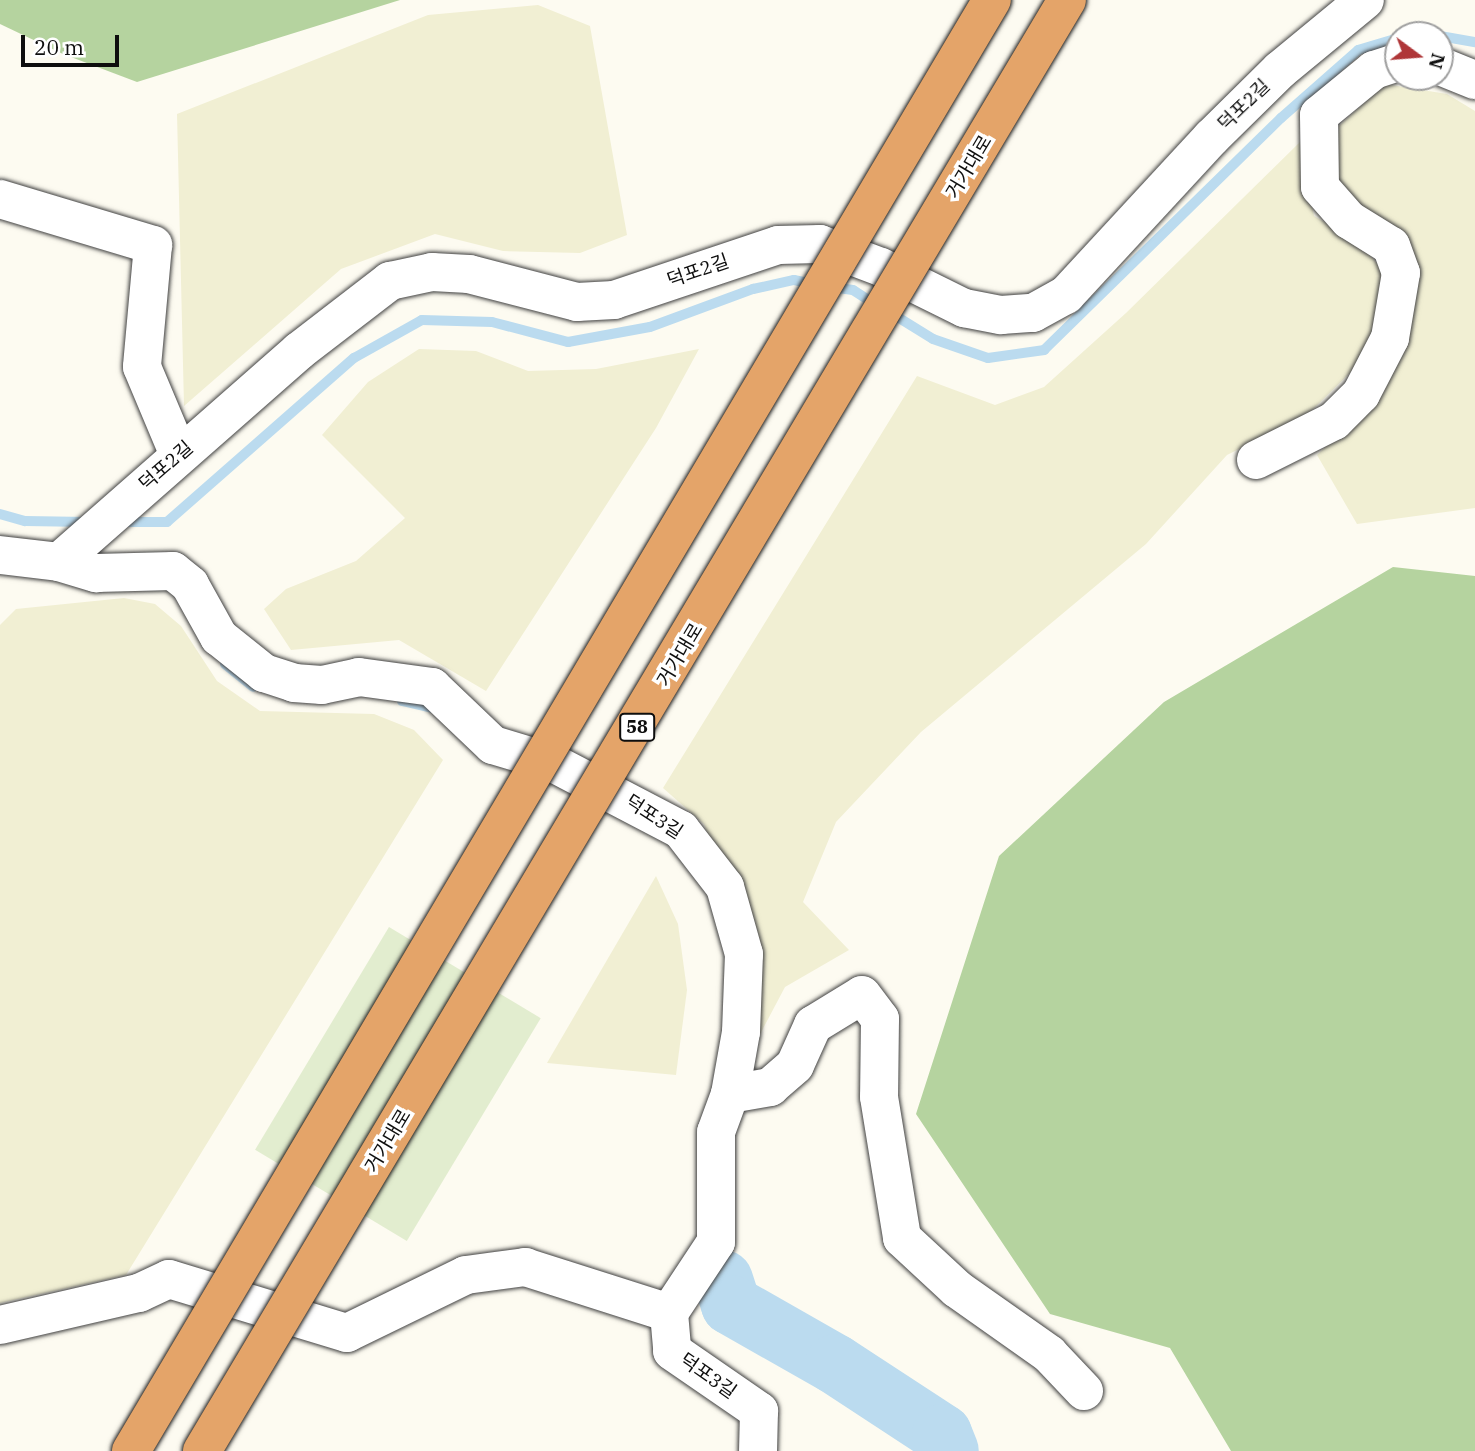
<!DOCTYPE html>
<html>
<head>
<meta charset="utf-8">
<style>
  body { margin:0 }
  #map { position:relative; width:1475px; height:1451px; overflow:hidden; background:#fdfbf1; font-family:"IBM Plex Serif","Noto Sans KR",serif }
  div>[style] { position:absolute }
  .farmland>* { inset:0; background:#f1efd3 }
  .forest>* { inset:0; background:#b5d39f }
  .pitch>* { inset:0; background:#e2edcf; transform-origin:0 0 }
  .stream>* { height:10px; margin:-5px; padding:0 5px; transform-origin:5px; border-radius:5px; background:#bbdbef }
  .river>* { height:60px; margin:-30px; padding:0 30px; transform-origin:30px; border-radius:30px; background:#bbdbef }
  .roads { filter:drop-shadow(0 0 2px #414141) drop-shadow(0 0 2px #414141) }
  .minor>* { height:38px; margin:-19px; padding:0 19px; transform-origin:19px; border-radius:19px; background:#fff }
  .bridges { filter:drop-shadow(0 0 2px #1f1f1f) drop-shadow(0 0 2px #1f1f1f) }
  .highway-bridge>* { height:38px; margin:-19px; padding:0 19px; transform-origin:19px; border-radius:19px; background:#e4a469 }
  span { translate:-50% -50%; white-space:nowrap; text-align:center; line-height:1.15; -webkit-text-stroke:7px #fff; paint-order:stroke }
  .shield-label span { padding:2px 5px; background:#fff; border:2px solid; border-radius:5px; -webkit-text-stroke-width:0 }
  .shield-label { font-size:18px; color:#0e0e0e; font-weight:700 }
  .street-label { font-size:19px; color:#0e0e0e }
  .north { position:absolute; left:1384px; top:21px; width:70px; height:70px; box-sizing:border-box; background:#fff; border:2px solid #9f9f9f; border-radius:50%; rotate:106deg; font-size:19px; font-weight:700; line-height:28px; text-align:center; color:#0e0e0e }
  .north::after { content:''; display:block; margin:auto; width:24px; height:32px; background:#af3638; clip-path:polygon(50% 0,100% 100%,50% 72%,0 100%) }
  .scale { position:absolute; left:21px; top:35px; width:98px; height:32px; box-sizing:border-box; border:4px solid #0e0e0e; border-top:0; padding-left:9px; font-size:21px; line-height:24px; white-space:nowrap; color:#0e0e0e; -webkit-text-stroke:5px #fff; paint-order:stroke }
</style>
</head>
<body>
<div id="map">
  <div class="farmland">
    <div style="clip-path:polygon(538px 5px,590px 26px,627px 235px,580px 253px,503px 251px,435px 234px,341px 269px,184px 406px,177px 114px,428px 15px)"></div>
    <div style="clip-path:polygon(1385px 84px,1447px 94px,1475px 111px,1475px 508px,1357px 524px,1317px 455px,1362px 412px,1417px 275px,1339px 194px,1335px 165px,1339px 126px)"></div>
    <div style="clip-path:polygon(1300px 142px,1314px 216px,1360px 243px,1383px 271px,1381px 315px,1357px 366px,1307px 415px,1227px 455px,1146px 544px,921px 732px,836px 822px,803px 902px,849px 950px,785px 987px,748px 1057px,732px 904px,704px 824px,663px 788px,917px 376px,995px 405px,1044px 387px,1126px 313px)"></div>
    <div style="clip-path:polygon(419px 349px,476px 351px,528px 371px,596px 369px,699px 349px,656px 428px,486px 691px,399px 640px,291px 650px,264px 609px,286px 589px,356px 561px,405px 518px,322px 435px,368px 382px)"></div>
    <div style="clip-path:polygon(124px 598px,155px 604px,181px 626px,217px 681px,260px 711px,374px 714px,414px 730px,443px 760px,126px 1275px,0 1303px,0 625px,16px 609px)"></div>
    <div style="clip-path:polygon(656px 876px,678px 924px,687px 990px,676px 1075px,547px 1063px)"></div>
  </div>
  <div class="forest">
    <div style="clip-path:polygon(0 0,400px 0,137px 82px,63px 54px,0 24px)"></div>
    <div style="clip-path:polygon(1393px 567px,1475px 576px,1475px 1451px,1231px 1451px,1170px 1348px,1050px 1314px,916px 1114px,999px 856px,1164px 702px)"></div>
  </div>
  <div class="pitch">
    <div style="left:389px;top:927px;width:177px;height:260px;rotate:31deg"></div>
  </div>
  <div class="stream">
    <div style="left:1409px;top:35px;width:24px"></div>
    <div style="left:1440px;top:36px;width:36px;rotate:10deg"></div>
    <div style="left:831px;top:287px;width:22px;rotate:8deg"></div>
    <div style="left:853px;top:290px;width:30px;rotate:33deg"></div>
    <div style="left:891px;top:313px;width:49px;rotate:31.8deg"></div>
    <div style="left:933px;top:339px;width:58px;rotate:19.1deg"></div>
    <div style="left:988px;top:358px;width:57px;rotate:-8.1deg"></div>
    <div style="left:1044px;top:350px;width:332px;rotate:-44.4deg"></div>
    <div style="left:1281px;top:118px;width:103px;rotate:-41.4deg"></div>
    <div style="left:1358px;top:50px;width:42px;rotate:-16.7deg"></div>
    <div style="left:0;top:514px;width:26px;rotate:16deg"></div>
    <div style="left:25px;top:521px;width:63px;rotate:0.9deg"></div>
    <div style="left:121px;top:522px;width:46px"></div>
    <div style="left:167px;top:522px;width:249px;rotate:-41.3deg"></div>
    <div style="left:354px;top:358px;width:78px;rotate:-29.2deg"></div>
    <div style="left:422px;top:320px;width:70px;rotate:1.6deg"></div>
    <div style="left:492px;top:322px;width:79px;rotate:14.7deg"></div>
    <div style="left:568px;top:342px;width:83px;rotate:-10.4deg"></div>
    <div style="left:650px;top:327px;width:110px;rotate:-20.3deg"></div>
    <div style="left:753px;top:289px;width:42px;rotate:-12.4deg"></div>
    <div style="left:794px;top:280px;width:19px;rotate:12deg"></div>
    <div style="left:225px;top:664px;width:36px;rotate:39deg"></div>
    <div style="left:402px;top:701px;width:32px;rotate:13deg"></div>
  </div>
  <div class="river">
    <div style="left:723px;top:1280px;width:26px;rotate:72deg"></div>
    <div style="left:731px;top:1305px;width:120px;rotate:29.6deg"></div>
    <div style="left:835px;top:1364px;width:128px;rotate:33.2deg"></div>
    <div style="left:942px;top:1434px;width:18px;rotate:68deg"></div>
  </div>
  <div class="roads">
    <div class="minor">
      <div style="left:1440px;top:66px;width:38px;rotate:22deg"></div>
      <div style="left:0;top:199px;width:160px;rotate:16.7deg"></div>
      <div style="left:153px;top:245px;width:122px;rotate:95.2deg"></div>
      <div style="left:142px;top:367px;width:95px;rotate:67.2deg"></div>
      <div style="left:1256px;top:460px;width:87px;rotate:-26.6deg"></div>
      <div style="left:1334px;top:421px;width:38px;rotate:-45deg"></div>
      <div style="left:1361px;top:394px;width:63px;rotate:-62.6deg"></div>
      <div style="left:1390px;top:338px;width:66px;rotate:-80.4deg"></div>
      <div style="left:1401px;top:273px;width:29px;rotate:-110deg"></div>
      <div style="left:1391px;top:246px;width:49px;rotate:-148.2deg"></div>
      <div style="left:1349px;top:220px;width:44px;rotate:-131.3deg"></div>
      <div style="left:1320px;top:187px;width:72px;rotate:-90.8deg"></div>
      <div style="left:1319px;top:115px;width:71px;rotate:-39.3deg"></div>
      <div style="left:1374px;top:70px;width:25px;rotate:-18deg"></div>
      <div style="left:0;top:555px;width:59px;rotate:6.8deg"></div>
      <div style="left:59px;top:562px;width:320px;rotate:-41.3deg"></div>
      <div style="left:299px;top:351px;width:115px;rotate:-37.6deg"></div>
      <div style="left:390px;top:281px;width:43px;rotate:-12.1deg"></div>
      <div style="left:432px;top:272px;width:37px;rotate:3deg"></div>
      <div style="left:469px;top:274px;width:112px;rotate:14.5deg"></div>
      <div style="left:577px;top:302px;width:37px;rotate:-3deg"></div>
      <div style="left:614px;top:300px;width:173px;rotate:-18.5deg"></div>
      <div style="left:778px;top:245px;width:42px;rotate:-1.4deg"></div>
      <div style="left:820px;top:244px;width:65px;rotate:20.7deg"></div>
      <div style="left:881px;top:267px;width:93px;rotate:26.3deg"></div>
      <div style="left:964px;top:308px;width:38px;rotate:11deg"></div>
      <div style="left:1001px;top:315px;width:32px;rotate:-4deg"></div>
      <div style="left:1033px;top:313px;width:38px;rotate:-29deg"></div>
      <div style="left:1066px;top:295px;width:214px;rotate:-47.3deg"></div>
      <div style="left:1211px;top:138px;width:97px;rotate:-44.6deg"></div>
      <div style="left:1280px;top:70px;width:110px;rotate:-39.5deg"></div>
      <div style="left:59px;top:562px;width:39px;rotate:17deg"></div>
      <div style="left:96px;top:573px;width:77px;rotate:-1.5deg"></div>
      <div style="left:173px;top:571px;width:22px;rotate:39deg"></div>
      <div style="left:190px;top:585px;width:60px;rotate:60.9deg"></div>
      <div style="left:219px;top:637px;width:58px;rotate:38.7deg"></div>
      <div style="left:264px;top:673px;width:32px;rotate:18deg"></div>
      <div style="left:294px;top:683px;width:28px;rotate:4deg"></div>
      <div style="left:322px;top:685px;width:38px;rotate:-12deg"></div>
      <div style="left:359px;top:677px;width:74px;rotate:7.8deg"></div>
      <div style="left:432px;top:687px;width:84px;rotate:43.6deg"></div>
      <div style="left:493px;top:745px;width:63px;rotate:16.7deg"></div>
      <div style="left:553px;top:763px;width:144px;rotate:27.6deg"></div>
      <div style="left:681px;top:830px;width:72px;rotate:52.3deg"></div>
      <div style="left:725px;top:887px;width:70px;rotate:74.2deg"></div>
      <div style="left:744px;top:954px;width:78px;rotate:92.2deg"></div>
      <div style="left:741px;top:1032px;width:63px;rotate:100.1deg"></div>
      <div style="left:730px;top:1094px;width:40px;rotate:110.2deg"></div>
      <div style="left:716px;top:1132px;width:110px;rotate:90deg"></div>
      <div style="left:716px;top:1242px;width:85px;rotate:123.5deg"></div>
      <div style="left:669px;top:1313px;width:38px;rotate:85deg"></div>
      <div style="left:672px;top:1351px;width:106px;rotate:34.6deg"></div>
      <div style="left:759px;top:1411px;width:40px;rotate:91.4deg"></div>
      <div style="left:730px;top:1094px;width:41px;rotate:-9.9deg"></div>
      <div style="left:770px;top:1087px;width:33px;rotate:-41deg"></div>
      <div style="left:795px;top:1065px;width:44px;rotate:-65.8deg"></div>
      <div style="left:813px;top:1025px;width:57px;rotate:-31.5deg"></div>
      <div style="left:862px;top:995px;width:30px;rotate:53deg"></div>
      <div style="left:880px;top:1019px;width:78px;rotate:90.7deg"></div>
      <div style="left:879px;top:1097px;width:143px;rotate:80.7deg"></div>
      <div style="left:902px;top:1238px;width:75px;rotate:42.8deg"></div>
      <div style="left:957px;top:1289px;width:113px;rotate:35.2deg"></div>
      <div style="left:1049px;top:1354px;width:51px;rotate:46.6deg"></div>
      <div style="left:0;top:1325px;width:143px;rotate:-13deg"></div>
      <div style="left:139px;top:1293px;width:33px;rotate:-25deg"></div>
      <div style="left:169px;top:1279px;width:186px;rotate:16.9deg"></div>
      <div style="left:347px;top:1333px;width:132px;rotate:-26deg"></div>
      <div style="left:466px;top:1275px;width:60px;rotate:-7.7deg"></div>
      <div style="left:525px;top:1267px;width:151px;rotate:17.7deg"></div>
    </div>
  </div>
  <div class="bridges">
    <div class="highway-bridge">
      <div style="left:131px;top:1451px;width:1687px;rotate:-59.32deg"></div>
      <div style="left:202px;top:1451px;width:1689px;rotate:-59.2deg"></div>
    </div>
  </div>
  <div class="shield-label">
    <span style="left:637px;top:727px">58</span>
  </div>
  <div class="street-label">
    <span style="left:1244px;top:105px;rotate:-44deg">덕포2길</span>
    <span style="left:969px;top:167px;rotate:-59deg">거가대로</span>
    <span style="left:698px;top:271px;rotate:-19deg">덕포2길</span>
    <span style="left:166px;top:466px;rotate:-41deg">덕포2길</span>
    <span style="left:680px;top:655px;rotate:-59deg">거가대로</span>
    <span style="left:654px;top:817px;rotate:33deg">덕포3길</span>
    <span style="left:388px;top:1141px;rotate:-59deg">거가대로</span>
    <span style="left:708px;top:1376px;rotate:35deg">덕포3길</span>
  </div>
  <div class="north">N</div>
  <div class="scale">20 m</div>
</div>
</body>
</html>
